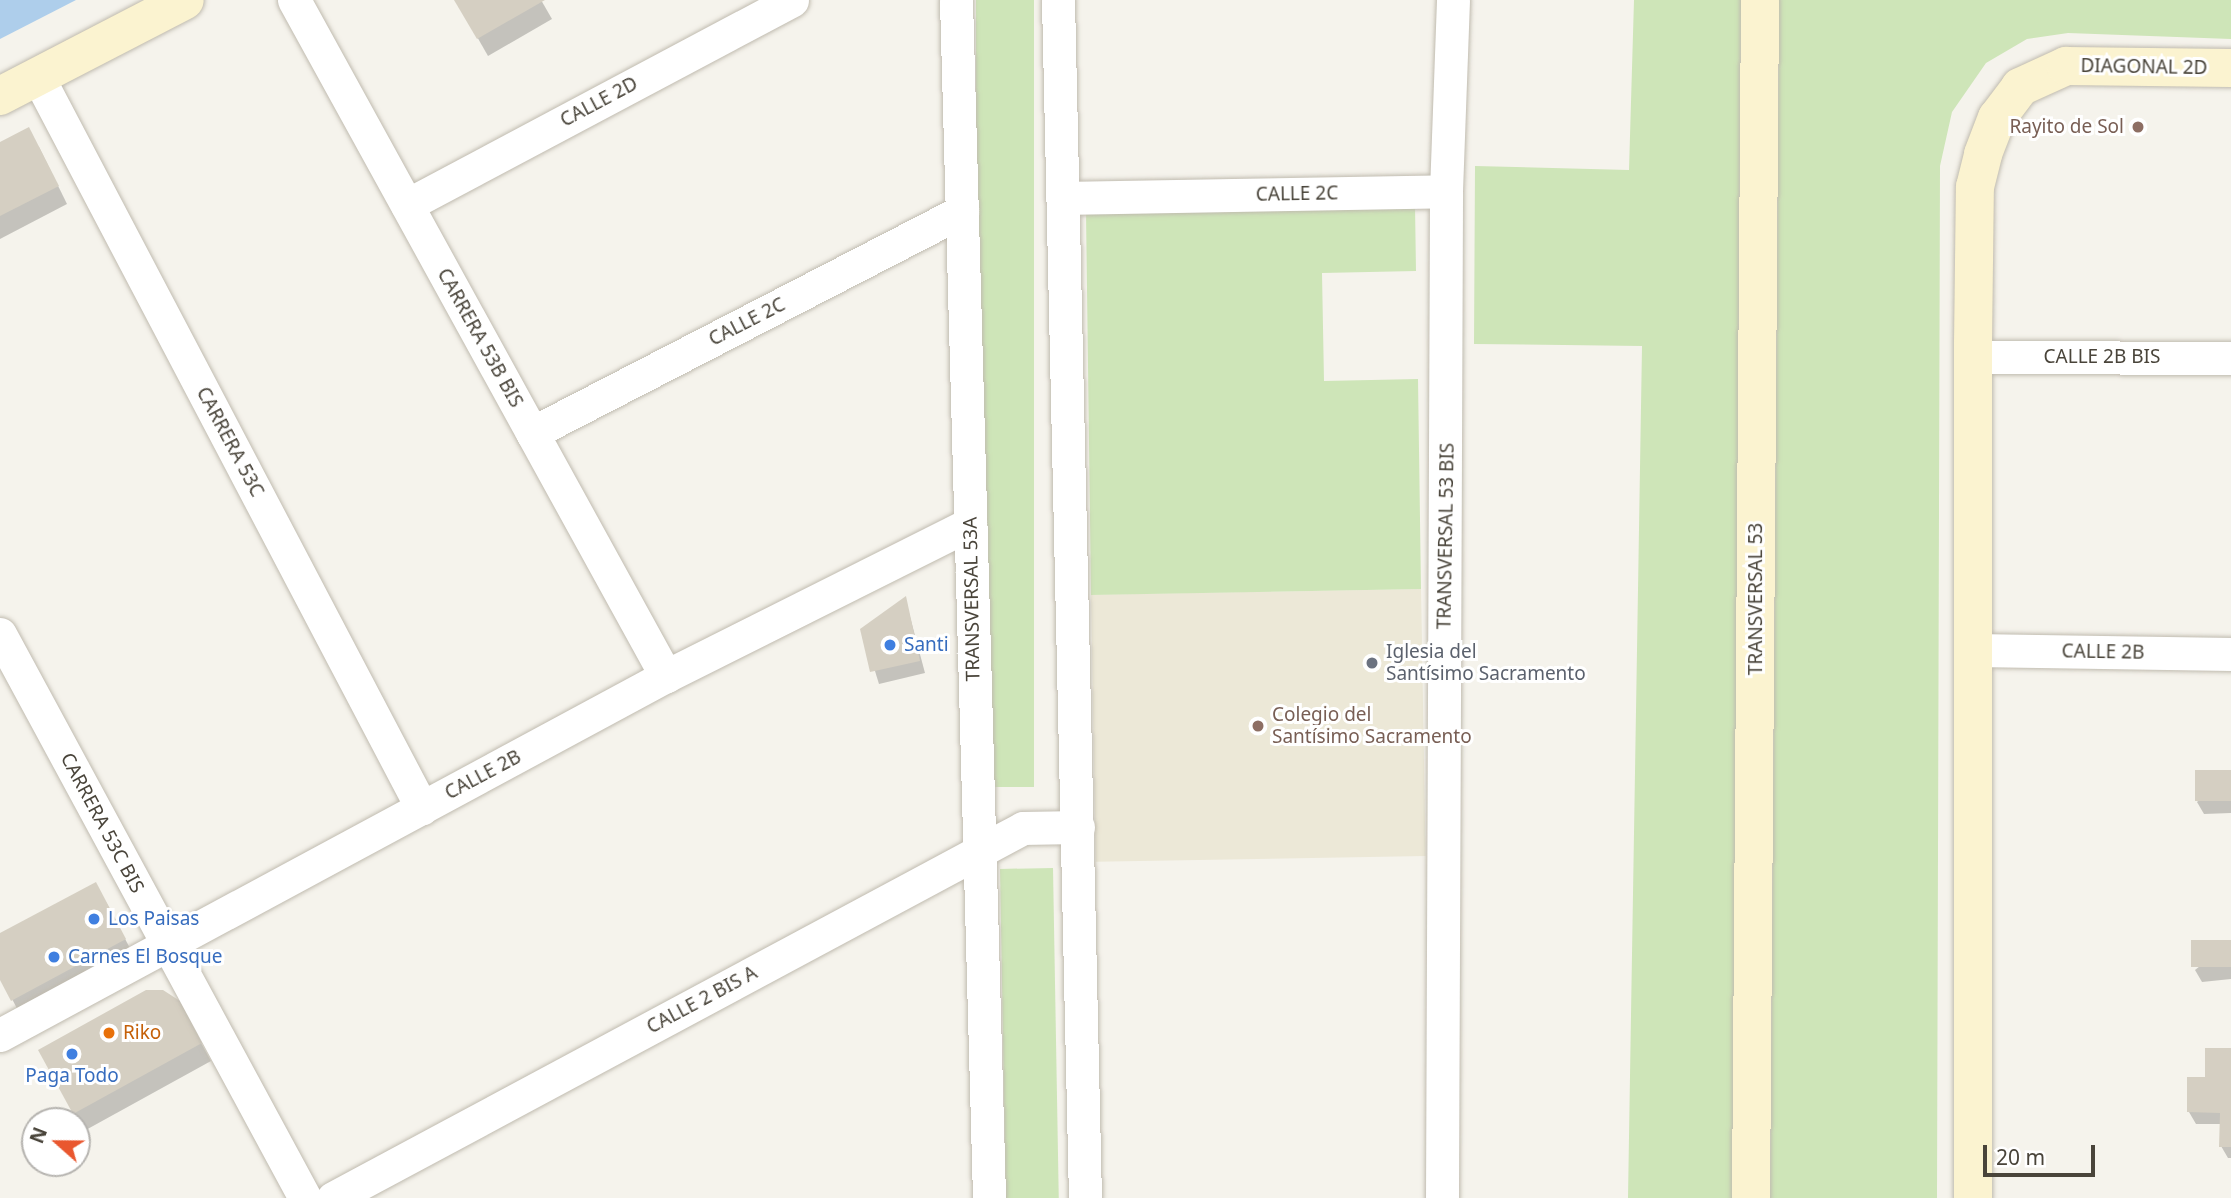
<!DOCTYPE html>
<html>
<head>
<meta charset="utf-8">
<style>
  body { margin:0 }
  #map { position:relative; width:2231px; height:1198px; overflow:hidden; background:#f5f3ec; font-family:"Noto Sans",sans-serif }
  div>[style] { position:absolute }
  .education>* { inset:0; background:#ece8d7; transform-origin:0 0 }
  .green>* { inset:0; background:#cee5b8; transform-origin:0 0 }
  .water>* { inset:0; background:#aeceeb }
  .shadow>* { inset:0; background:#0003 }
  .building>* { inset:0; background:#d5cfc2; transform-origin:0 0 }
  .roads { filter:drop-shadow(0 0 2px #c0bbaf) drop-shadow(0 0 2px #c0bbaf) }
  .street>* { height:33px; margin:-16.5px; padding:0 16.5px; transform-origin:16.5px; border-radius:16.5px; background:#fff }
  .secondary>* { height:38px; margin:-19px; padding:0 19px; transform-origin:19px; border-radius:19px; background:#fbf3d0 }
  .dots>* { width:19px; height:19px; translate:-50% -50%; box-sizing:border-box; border:4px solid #fff; border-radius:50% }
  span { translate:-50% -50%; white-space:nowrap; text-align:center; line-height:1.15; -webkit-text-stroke:6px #fff; paint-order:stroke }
  .street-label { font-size:19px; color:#49443a }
  .education-label { font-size:19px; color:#785e54 }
  .right { translate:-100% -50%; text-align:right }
  .left { translate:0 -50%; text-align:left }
  .shop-label { font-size:19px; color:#366cbe }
  .worship-label { font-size:19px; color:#5b616d }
  .food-label { font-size:19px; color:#c56008 }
  .north { position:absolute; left:21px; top:1107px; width:70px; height:70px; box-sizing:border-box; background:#fff; border:2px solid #b6b4b0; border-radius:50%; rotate:291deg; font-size:19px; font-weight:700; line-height:28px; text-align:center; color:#49443a }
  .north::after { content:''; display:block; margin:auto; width:24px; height:32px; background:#e9572f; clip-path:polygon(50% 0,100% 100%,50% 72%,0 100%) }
  .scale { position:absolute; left:1983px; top:1145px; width:112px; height:32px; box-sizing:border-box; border:4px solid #49443a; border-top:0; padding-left:9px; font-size:21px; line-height:24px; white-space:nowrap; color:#49443a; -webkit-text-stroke:5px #fff; paint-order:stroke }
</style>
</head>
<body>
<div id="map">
  <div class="education">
    <div style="left:1421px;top:589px;width:267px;height:330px;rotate:89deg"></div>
  </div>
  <div class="green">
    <div style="left:976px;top:0;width:58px;height:787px"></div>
    <div style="clip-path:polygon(1634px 0,1741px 0,1733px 1198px,1628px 1198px,1642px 346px,1474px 344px,1475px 166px,1629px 170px)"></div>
    <div style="clip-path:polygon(1779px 0,2231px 0,2231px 39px,2068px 33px,2027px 39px,1986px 63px,1952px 112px,1940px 166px,1937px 1198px,1770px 1198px)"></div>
    <div style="clip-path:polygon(1415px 205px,1416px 271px,1322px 273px,1324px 381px,1418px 379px,1421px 589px,1091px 595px,1086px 212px)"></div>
    <div style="left:1053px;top:868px;width:330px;height:53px;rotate:89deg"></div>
  </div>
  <div class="water">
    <div style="clip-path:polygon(0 0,76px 0,0 39px)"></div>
  </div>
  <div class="shadow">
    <div style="clip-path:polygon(456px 0,541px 0,552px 19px,488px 56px)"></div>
    <div style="clip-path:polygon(0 144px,39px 147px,67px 204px,0 239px)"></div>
    <div style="clip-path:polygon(905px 598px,925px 673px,879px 684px,862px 629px)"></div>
    <div style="clip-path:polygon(2231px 771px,2231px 813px,2204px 814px,2197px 802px)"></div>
    <div style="clip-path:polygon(106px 902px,135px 958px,22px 1018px,0 976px,0 935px)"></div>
    <div style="clip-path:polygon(2231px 941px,2231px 979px,2202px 982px,2195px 970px)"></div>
    <div style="clip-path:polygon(189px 1021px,211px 1061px,84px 1131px,74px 1113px)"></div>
    <div style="clip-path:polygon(2231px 1050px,2231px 1158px,2228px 1158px,2221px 1146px,2221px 1124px,2196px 1124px,2189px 1112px,2206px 1079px)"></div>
  </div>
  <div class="building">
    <div style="clip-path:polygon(454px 0,545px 0,477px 39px)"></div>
    <div style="clip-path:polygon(29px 127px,59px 186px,0 216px,0 142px)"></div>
    <div style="clip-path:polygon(906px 596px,920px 661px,870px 672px,860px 629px)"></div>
    <div style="left:2231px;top:770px;width:31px;height:36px;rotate:90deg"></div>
    <div style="clip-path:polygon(96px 882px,126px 939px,11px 1001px,0 980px,0 933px)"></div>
    <div style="left:2231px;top:940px;width:27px;height:40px;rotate:90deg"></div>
    <div style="clip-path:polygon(146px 990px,163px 990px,180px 1001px,202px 1043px,73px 1114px,38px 1050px)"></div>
    <div style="clip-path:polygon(2205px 1048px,2231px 1048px,2231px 1147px,2219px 1147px,2220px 1113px,2187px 1112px,2187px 1077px,2205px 1077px)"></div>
  </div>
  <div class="roads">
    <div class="street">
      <div style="left:294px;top:0;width:772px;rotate:61.18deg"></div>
      <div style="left:956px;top:0;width:1198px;rotate:88.42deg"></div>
      <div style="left:1058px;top:0;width:1198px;rotate:88.71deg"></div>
      <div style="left:38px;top:77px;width:826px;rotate:62.29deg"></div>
      <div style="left:1063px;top:198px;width:383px;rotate:-1deg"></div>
      <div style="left:407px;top:205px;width:436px;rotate:-28deg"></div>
      <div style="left:1973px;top:357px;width:258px;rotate:0.2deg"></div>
      <div style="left:532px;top:433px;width:484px;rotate:-27.3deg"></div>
      <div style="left:0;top:634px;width:641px;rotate:61.6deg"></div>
      <div style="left:1974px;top:650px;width:257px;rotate:0.9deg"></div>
      <div style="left:0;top:1035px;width:757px;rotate:-28.33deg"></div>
      <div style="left:666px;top:676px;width:340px;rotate:-26.6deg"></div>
      <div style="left:333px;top:1198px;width:783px;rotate:-28.2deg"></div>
      <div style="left:1023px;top:828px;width:55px;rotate:-1deg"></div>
      <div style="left:1442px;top:1198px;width:1007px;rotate:-89.77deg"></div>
      <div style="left:1446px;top:191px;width:191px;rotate:-87.9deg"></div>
    </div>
    <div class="secondary">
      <div style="left:0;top:96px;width:208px;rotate:-27.4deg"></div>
      <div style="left:1751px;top:1198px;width:1198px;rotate:-89.57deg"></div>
      <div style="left:1973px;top:1198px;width:855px;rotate:-90deg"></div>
      <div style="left:1973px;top:343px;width:156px;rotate:-89.3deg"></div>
      <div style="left:1975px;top:187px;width:34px;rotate:-76deg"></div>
      <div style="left:1983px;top:154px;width:39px;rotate:-69deg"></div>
      <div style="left:1997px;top:118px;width:39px;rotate:-53deg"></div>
      <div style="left:2020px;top:87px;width:51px;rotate:-24.5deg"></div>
      <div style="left:2066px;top:66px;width:165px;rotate:0.7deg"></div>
    </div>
  </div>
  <div class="dots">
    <div style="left:2138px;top:127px;background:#8d6e63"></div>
    <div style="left:890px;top:645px;background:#3f7fe0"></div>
    <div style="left:1372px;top:663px;background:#6b7280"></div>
    <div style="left:1258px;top:726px;background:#8d6e63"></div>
    <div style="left:94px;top:919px;background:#3f7fe0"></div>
    <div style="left:54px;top:957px;background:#3f7fe0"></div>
    <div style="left:109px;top:1033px;background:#e8710a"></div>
    <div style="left:72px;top:1054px;background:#3f7fe0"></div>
  </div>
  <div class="street-label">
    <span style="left:2144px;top:67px;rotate:1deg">DIAGONAL 2D</span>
    <span style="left:599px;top:102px;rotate:-28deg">CALLE 2D</span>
    <span style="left:1297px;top:194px;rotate:-1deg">CALLE 2C</span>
    <span style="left:747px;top:322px;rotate:-27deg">CALLE 2C</span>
    <span style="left:480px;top:338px;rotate:61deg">CARRERA 53B BIS</span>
    <span style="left:2102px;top:357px">CALLE 2B BIS</span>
    <span style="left:230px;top:442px;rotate:62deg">CARRERA 53C</span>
    <span style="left:1446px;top:536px;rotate:-89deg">TRANSVERSAL 53 BIS</span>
    <span style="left:972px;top:599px;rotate:-91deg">TRANSVERSAL 53A</span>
    <span style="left:1756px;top:599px;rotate:-90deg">TRANSVERSAL 53</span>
    <span style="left:2103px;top:652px;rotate:1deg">CALLE 2B</span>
    <span style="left:483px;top:775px;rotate:-28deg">CALLE 2B</span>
    <span style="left:102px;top:823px;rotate:62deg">CARRERA 53C BIS</span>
    <span style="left:702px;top:1000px;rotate:-28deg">CALLE 2 BIS A</span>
  </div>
  <div class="education-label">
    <span class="right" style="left:2124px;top:127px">Rayito de Sol</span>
    <span class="left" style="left:1272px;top:726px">Colegio del<br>Santísimo Sacramento</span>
  </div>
  <div class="shop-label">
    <span class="left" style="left:904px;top:645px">Santi</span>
    <span class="left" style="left:108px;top:919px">Los Paisas</span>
    <span class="left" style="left:68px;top:957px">Carnes El Bosque</span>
    <span style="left:72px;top:1076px">Paga Todo</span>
  </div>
  <div class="worship-label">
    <span class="left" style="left:1386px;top:663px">Iglesia del<br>Santísimo Sacramento</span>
  </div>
  <div class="food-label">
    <span class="left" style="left:123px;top:1033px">Riko</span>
  </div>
  <div class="north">N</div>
  <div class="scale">20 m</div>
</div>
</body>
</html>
